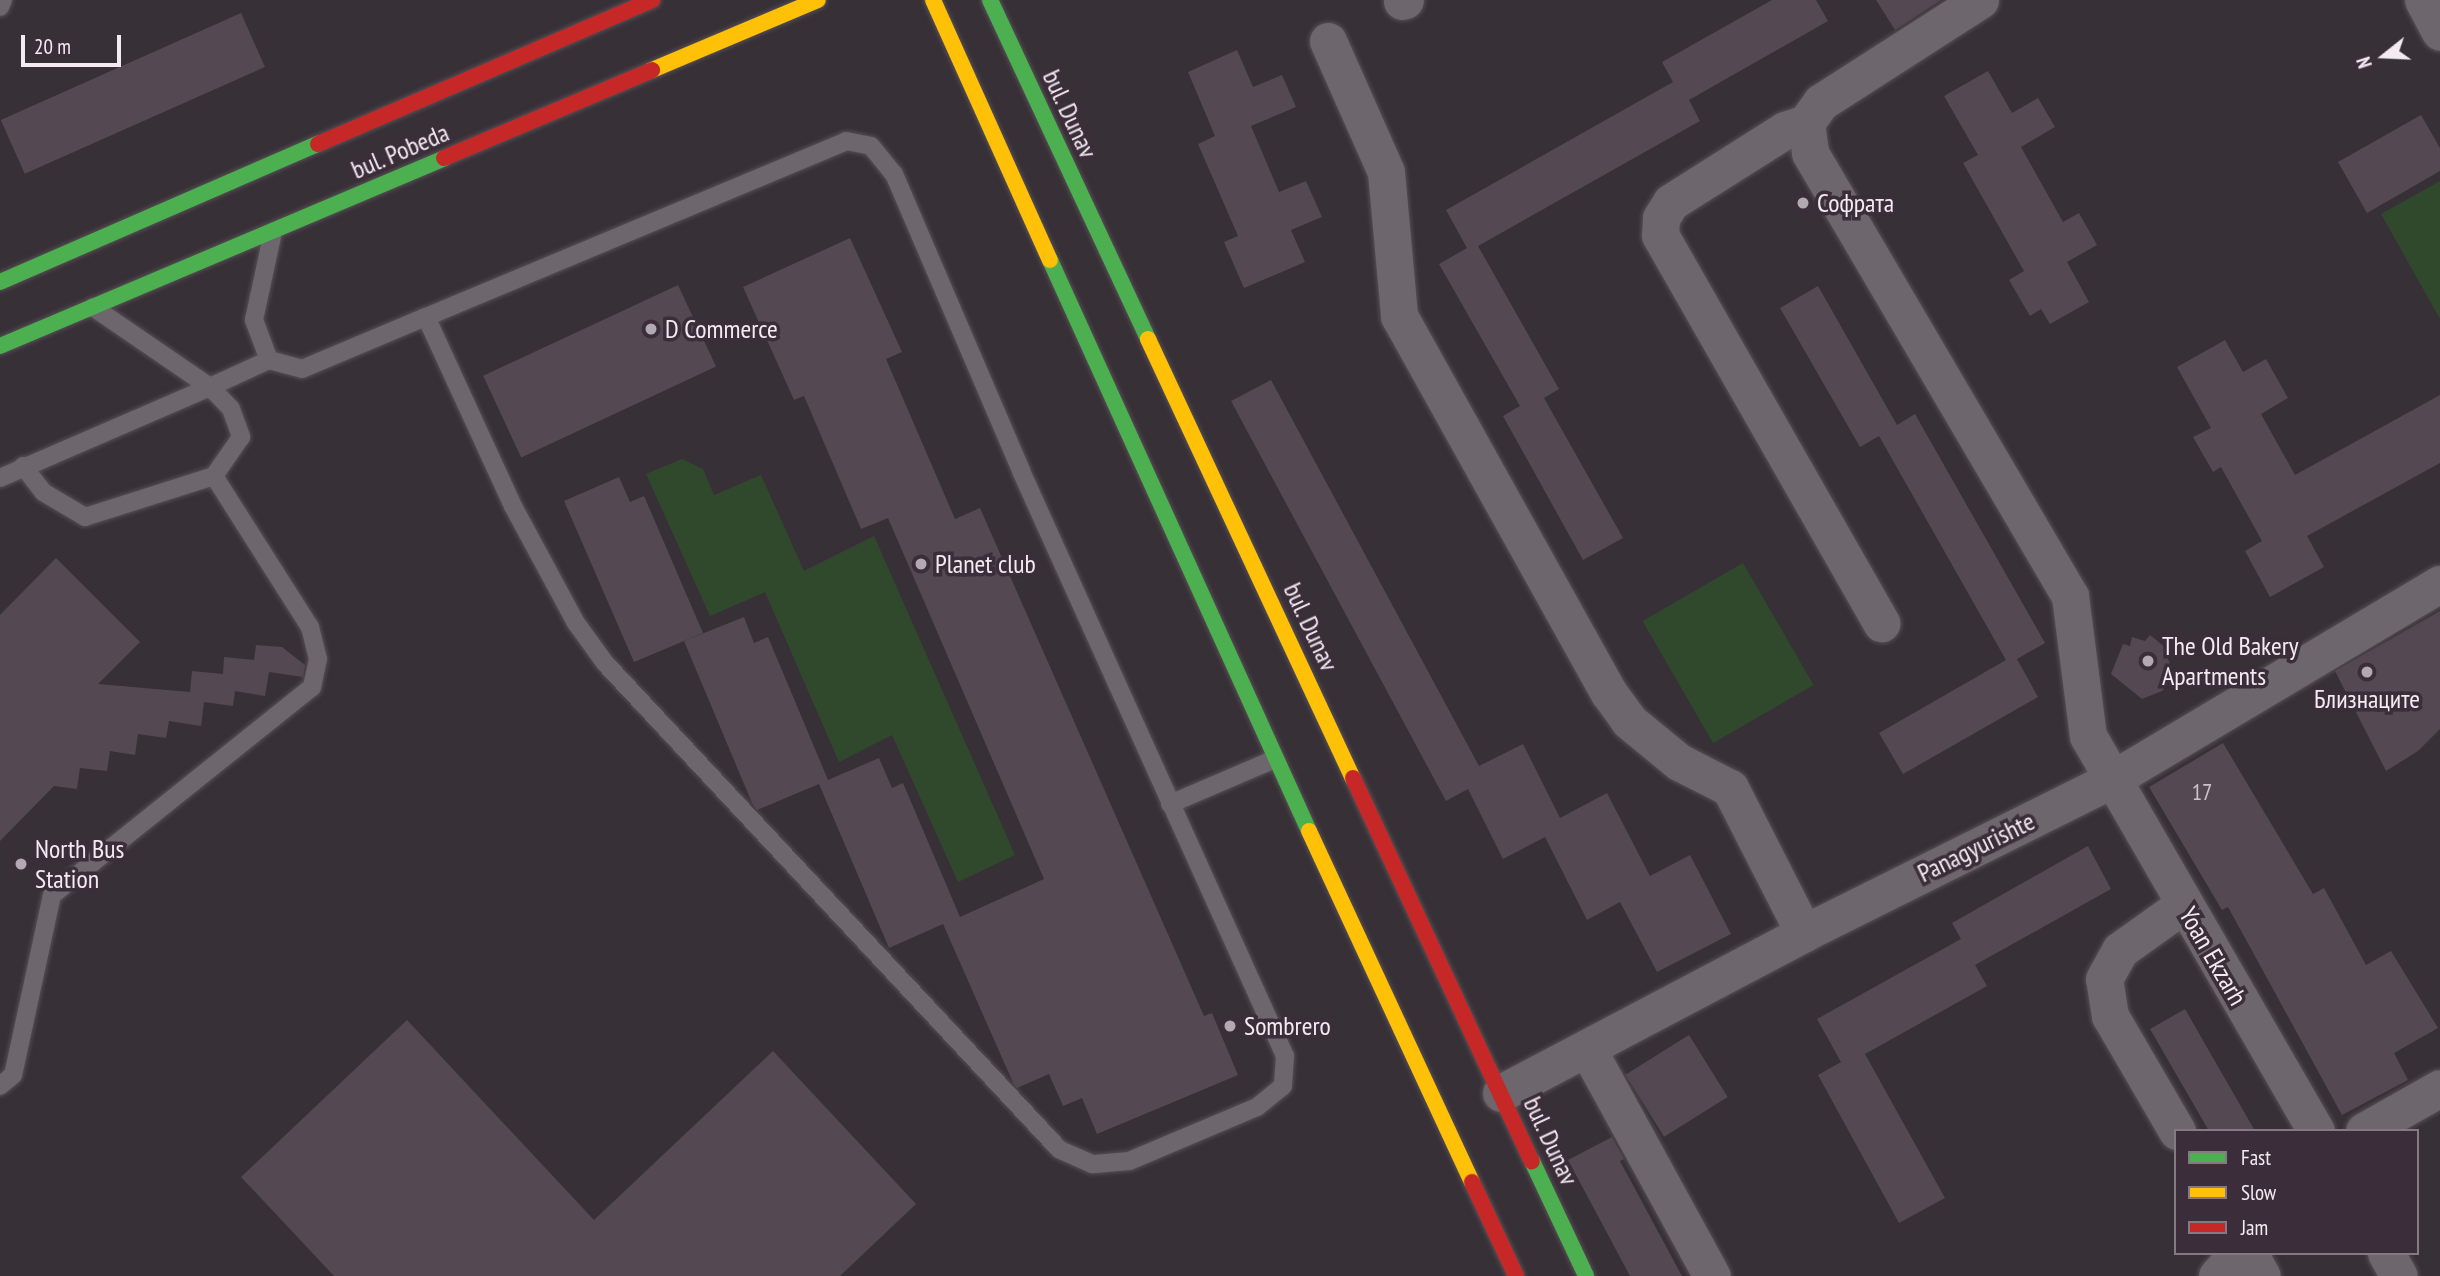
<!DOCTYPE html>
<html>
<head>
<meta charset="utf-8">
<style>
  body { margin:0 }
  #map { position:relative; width:2440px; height:1276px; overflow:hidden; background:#383037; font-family:"PT Sans Narrow",sans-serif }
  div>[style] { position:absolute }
  .green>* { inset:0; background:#30492d; transform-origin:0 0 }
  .building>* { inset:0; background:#544852; transform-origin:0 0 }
  .roads { filter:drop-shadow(0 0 2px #554f54) drop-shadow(0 0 2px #554f54) }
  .lane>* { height:18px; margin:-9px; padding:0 9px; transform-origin:9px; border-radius:9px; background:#6d666c }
  .street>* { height:37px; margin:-18.5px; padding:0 18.5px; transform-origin:18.5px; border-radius:18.5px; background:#6d666c }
  .fast>* { height:16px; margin:-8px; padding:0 8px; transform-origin:8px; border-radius:8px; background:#4caf50 }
  .slow>* { height:16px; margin:-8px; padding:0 8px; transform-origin:8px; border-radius:8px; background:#ffc107 }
  .jam>* { height:16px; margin:-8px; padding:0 8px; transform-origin:8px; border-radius:8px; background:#c62828 }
  .dots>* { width:19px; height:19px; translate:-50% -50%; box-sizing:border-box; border:4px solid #3b2d39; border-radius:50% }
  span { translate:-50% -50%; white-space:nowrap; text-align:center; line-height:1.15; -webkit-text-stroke:7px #3b2d39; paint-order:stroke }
  .number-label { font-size:23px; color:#ccc2ca }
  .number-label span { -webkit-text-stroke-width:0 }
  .street-label { font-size:26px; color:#f4ebf2 }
  .poi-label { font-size:26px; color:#f4ebf2 }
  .left { translate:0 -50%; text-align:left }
  .legend { position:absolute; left:2174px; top:1129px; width:245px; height:126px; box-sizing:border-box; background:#3b2d39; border:2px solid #857983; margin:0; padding:9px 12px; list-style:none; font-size:21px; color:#f4ebf2 }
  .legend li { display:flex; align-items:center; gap:14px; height:35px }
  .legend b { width:35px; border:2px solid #857983 }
  .north { position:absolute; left:2349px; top:21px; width:70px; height:70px; -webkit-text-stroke:5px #3b2d39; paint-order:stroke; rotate:252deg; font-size:19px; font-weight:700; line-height:28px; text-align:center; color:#f4ebf2 }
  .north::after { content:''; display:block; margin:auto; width:24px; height:32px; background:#f4ebf2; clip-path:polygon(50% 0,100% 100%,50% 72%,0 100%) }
  .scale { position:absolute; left:21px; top:35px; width:100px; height:32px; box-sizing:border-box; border:4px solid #f4ebf2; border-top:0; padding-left:9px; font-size:21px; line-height:24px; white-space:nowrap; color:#f4ebf2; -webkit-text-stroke:5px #3b2d39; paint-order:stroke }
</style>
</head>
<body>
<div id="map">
  <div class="green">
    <div style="clip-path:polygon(2440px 181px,2440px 319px,2381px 214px)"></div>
    <div style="clip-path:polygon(682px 459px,703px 469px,714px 495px,761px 475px,804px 571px,874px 536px,1015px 855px,958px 882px,892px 735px,839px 762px,765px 592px,710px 616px,646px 474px)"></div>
    <div style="left:1743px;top:563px;width:141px;height:116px;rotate:60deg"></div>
  </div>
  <div class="building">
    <div style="clip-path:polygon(1772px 0,1816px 0,1828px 21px,1689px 100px,1700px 121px,1478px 246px,1559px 389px,1544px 398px,1623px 538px,1583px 560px,1503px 416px,1520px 406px,1439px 264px,1467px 248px,1446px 210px,1673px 82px,1662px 62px)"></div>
    <div style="clip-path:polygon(1876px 0,1941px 0,1895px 30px)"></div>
    <div style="left:241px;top:13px;width:59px;height:263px;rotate:66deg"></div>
    <div style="clip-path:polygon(1237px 50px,1253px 87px,1282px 75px,1296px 107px,1251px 126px,1279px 192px,1306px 181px,1322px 217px,1291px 230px,1305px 262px,1244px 288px,1224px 242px,1238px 236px,1198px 144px,1215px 136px,1188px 72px)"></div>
    <div style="clip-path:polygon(1988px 71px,2012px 113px,2038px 98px,2055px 127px,2021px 147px,2063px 222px,2079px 213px,2097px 245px,2067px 262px,2089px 302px,2050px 324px,2041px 309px,2030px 316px,2009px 280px,2024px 271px,1963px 163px,1978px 155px,1944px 96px)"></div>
    <div style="clip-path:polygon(2421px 115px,2440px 148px,2440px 171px,2367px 213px,2338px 162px)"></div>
    <div style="clip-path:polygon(850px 238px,902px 352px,886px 359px,955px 519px,980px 508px,1204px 1016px,1212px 1013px,1238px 1075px,1097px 1134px,1082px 1098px,1063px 1106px,1049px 1074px,1017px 1088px,1014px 1085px,943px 924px,889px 948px,819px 784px,757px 810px,752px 803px,684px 641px,744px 617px,754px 643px,768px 637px,828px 780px,879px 758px,892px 788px,903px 783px,960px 917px,1044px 879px,888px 518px,861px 529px,804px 396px,794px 400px,743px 287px)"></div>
    <div style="left:678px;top:285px;width:90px;height:215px;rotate:65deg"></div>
    <div style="clip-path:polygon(1818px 286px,1897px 425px,1915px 414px,2045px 643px,2017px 659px,2038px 697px,1903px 774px,1879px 733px,2006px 660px,1879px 436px,1860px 447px,1780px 308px)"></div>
    <div style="clip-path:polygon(2225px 340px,2243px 372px,2266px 359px,2288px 398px,2261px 414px,2295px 475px,2440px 395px,2440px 463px,2307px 536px,2324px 567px,2270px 597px,2245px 551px,2262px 541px,2221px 467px,2213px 472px,2193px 437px,2211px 428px,2177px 367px)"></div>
    <div style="clip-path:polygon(1271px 380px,1479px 766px,1523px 744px,1560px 818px,1607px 793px,1650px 876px,1690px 855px,1731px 934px,1657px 972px,1620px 902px,1587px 920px,1545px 837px,1503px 859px,1468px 789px,1446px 801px,1231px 401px)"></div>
    <div style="clip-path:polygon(619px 477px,630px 502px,644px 496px,703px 633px,634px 662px,564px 501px)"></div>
    <div style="clip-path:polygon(56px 558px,140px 642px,98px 684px,190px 692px,192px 671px,223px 674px,224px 657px,254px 660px,256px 645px,282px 647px,305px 665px,303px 677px,269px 672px,265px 696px,235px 691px,233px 706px,204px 702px,201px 726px,169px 721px,166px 738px,138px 734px,135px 755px,110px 751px,107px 771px,80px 768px,77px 789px,54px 786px,0 841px,0 615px)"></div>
    <div style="clip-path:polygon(2440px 611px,2440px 729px,2418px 751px,2386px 771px,2335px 671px)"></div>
    <div style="clip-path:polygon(2150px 635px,2172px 653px,2168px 659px,2175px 674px,2165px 678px,2168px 684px,2162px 691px,2142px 699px,2111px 674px,2123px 644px,2130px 646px,2132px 637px,2145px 641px)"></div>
    <div style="clip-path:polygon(2223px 743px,2313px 894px,2324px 888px,2366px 965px,2391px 951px,2438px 1028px,2394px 1053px,2408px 1080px,2342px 1115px,2228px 907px,2222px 910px,2149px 787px)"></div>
    <div style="clip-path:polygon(2088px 846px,2111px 889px,1975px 965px,1987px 986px,1865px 1054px,1945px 1198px,1899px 1223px,1818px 1075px,1841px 1062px,1817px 1019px,1961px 939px,1952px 923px)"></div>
    <div style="clip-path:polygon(2185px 1009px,2255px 1131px,2209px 1131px,2150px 1029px)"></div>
    <div style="clip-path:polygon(407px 1020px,594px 1220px,773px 1051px,916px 1204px,840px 1276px,334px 1276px,241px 1177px)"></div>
    <div style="left:1689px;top:1035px;width:73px;height:75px;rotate:58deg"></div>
    <div style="clip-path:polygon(1612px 1137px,1624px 1159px,1620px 1161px,1682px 1276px,1630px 1276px,1568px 1160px)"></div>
  </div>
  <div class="roads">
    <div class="lane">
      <div style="left:0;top:7px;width:8px;rotate:-67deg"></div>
      <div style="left:846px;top:141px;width:25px;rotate:11deg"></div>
      <div style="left:871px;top:146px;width:36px;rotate:51deg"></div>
      <div style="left:894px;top:174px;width:323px;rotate:66.8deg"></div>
      <div style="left:1021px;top:471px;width:642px;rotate:65.71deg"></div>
      <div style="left:1285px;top:1056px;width:30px;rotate:94deg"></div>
      <div style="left:1283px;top:1086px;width:33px;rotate:141deg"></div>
      <div style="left:1257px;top:1107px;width:139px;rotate:157.1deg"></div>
      <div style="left:1129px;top:1161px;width:37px;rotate:175deg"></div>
      <div style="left:1092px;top:1164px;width:36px;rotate:-156deg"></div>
      <div style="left:1059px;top:1149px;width:665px;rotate:-133.05deg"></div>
      <div style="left:605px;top:663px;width:49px;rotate:-125.9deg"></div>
      <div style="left:576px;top:623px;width:133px;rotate:-118.3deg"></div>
      <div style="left:513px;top:506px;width:208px;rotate:-114.7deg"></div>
      <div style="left:426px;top:317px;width:455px;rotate:-22.7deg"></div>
      <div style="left:273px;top:232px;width:90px;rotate:102.2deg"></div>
      <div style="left:254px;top:320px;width:43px;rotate:69.4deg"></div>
      <div style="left:269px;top:360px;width:34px;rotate:15deg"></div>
      <div style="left:302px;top:369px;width:134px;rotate:-22.8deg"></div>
      <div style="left:93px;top:307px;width:142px;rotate:34.4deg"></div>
      <div style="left:210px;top:387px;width:65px;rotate:-24.6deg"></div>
      <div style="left:23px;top:466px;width:33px;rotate:52deg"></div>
      <div style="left:43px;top:492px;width:49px;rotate:30.8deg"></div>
      <div style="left:85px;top:517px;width:135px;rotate:-17.6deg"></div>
      <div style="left:0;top:478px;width:229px;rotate:-23.4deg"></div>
      <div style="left:210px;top:387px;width:30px;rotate:46deg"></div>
      <div style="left:231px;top:409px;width:30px;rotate:70deg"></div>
      <div style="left:241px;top:437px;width:47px;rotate:124.7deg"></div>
      <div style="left:214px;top:476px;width:179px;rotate:57.6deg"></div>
      <div style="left:310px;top:627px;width:33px;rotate:76deg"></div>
      <div style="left:318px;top:659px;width:29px;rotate:102deg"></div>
      <div style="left:312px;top:687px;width:333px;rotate:141.3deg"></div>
      <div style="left:52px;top:895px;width:184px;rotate:102.2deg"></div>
      <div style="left:13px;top:1075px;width:17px;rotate:140deg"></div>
      <div style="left:1170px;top:804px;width:114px;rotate:-23.2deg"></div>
    </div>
    <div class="street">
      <div style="left:1980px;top:0;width:189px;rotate:147.3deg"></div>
      <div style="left:1821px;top:102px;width:26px;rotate:126deg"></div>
      <div style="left:1806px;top:123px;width:30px;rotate:82deg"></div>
      <div style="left:1810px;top:153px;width:514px;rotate:59.59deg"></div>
      <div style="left:2070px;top:596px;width:141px;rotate:82.7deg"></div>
      <div style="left:2088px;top:736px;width:456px;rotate:60deg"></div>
      <div style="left:2423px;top:0;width:36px;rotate:62deg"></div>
      <div style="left:1402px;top:1px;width:3px;rotate:-18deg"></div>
      <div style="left:1328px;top:41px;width:143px;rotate:66.1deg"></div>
      <div style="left:1386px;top:172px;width:145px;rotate:84.8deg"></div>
      <div style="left:1399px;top:316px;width:432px;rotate:60.9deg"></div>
      <div style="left:1609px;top:693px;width:34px;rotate:54deg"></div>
      <div style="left:1629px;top:721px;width:65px;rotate:39.4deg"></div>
      <div style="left:1679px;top:762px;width:57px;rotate:27deg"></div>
      <div style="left:1730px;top:788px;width:163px;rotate:63deg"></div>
      <div style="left:1806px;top:123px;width:22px;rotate:162deg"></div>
      <div style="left:1785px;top:130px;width:135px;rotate:147.7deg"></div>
      <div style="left:1671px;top:202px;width:19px;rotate:122deg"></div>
      <div style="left:1661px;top:218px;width:17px;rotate:93deg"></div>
      <div style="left:1660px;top:235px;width:447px;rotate:60.3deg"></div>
      <div style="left:1587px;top:1048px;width:260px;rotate:61.3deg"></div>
      <div style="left:1501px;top:1093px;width:343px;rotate:-27.8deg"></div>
      <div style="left:1804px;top:933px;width:343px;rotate:-26.5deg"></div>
      <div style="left:2111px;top:780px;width:383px;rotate:-30.8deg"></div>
      <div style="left:2177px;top:1131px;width:133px;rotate:-120.2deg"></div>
      <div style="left:2110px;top:1016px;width:37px;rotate:-99deg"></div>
      <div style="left:2104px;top:979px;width:33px;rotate:-61deg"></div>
      <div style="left:2120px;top:950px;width:77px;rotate:-35.5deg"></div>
      <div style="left:2364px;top:1131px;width:87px;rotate:-29.5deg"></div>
      <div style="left:2249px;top:1253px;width:26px;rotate:61deg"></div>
      <div style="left:2386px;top:1253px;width:26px;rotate:61deg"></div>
      <div style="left:2217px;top:1276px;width:31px;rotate:-48deg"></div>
    </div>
    <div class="fast">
      <div style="left:990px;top:0;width:374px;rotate:65deg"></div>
      <div style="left:1050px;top:260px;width:627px;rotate:65.6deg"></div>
      <div style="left:0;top:282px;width:347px;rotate:-23.5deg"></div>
      <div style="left:0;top:346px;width:482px;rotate:-22.9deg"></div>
      <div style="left:1532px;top:1161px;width:127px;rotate:64.8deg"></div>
    </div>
    <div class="slow">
      <div style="left:933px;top:0;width:285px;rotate:65.8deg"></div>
      <div style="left:652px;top:70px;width:180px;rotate:-22.9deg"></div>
      <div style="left:1148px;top:339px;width:485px;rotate:65deg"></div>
      <div style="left:1309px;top:831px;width:387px;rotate:65.1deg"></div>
    </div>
    <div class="jam">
      <div style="left:318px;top:144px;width:364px;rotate:-23.3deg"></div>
      <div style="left:444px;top:158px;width:226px;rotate:-22.9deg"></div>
      <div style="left:1353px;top:778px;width:423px;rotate:65deg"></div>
      <div style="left:1472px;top:1182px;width:104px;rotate:64.9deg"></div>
    </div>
  </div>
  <div class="dots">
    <div style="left:1803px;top:203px;background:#b2aab1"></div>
    <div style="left:651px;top:329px;background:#b2aab1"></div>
    <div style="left:921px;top:564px;background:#b2aab1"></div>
    <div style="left:2148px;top:661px;background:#b2aab1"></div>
    <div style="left:2367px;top:672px;background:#b2aab1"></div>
    <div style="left:21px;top:864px;background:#b2aab1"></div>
    <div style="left:1230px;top:1026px;background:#b2aab1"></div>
  </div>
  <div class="number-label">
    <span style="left:2202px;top:792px">17</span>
  </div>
  <div class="street-label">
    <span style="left:1070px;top:114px;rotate:65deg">bul. Dunav</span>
    <span style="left:400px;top:151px;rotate:-23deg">bul. Pobeda</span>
    <span style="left:1311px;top:627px;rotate:65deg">bul. Dunav</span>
    <span style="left:1976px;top:847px;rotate:-26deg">Panagyurishte</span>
    <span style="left:2213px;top:956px;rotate:60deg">Yoan Ekzarh</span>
    <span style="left:1551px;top:1141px;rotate:65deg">bul. Dunav</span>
  </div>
  <div class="poi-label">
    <span class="left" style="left:1817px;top:203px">Софрата</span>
    <span class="left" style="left:665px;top:329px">D Commerce</span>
    <span class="left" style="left:935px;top:564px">Planet club</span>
    <span class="left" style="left:2162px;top:661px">The Old Bakery<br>Apartments</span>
    <span style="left:2367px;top:699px">Близнаците</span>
    <span class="left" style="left:35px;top:864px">North Bus<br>Station</span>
    <span class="left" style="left:1244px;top:1026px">Sombrero</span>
  </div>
  <ul class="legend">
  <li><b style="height:9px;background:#4caf50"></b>Fast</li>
  <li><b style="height:9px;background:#ffc107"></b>Slow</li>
  <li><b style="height:9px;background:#c62828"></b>Jam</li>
  </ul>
  <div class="north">N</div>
  <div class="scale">20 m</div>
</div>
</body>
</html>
